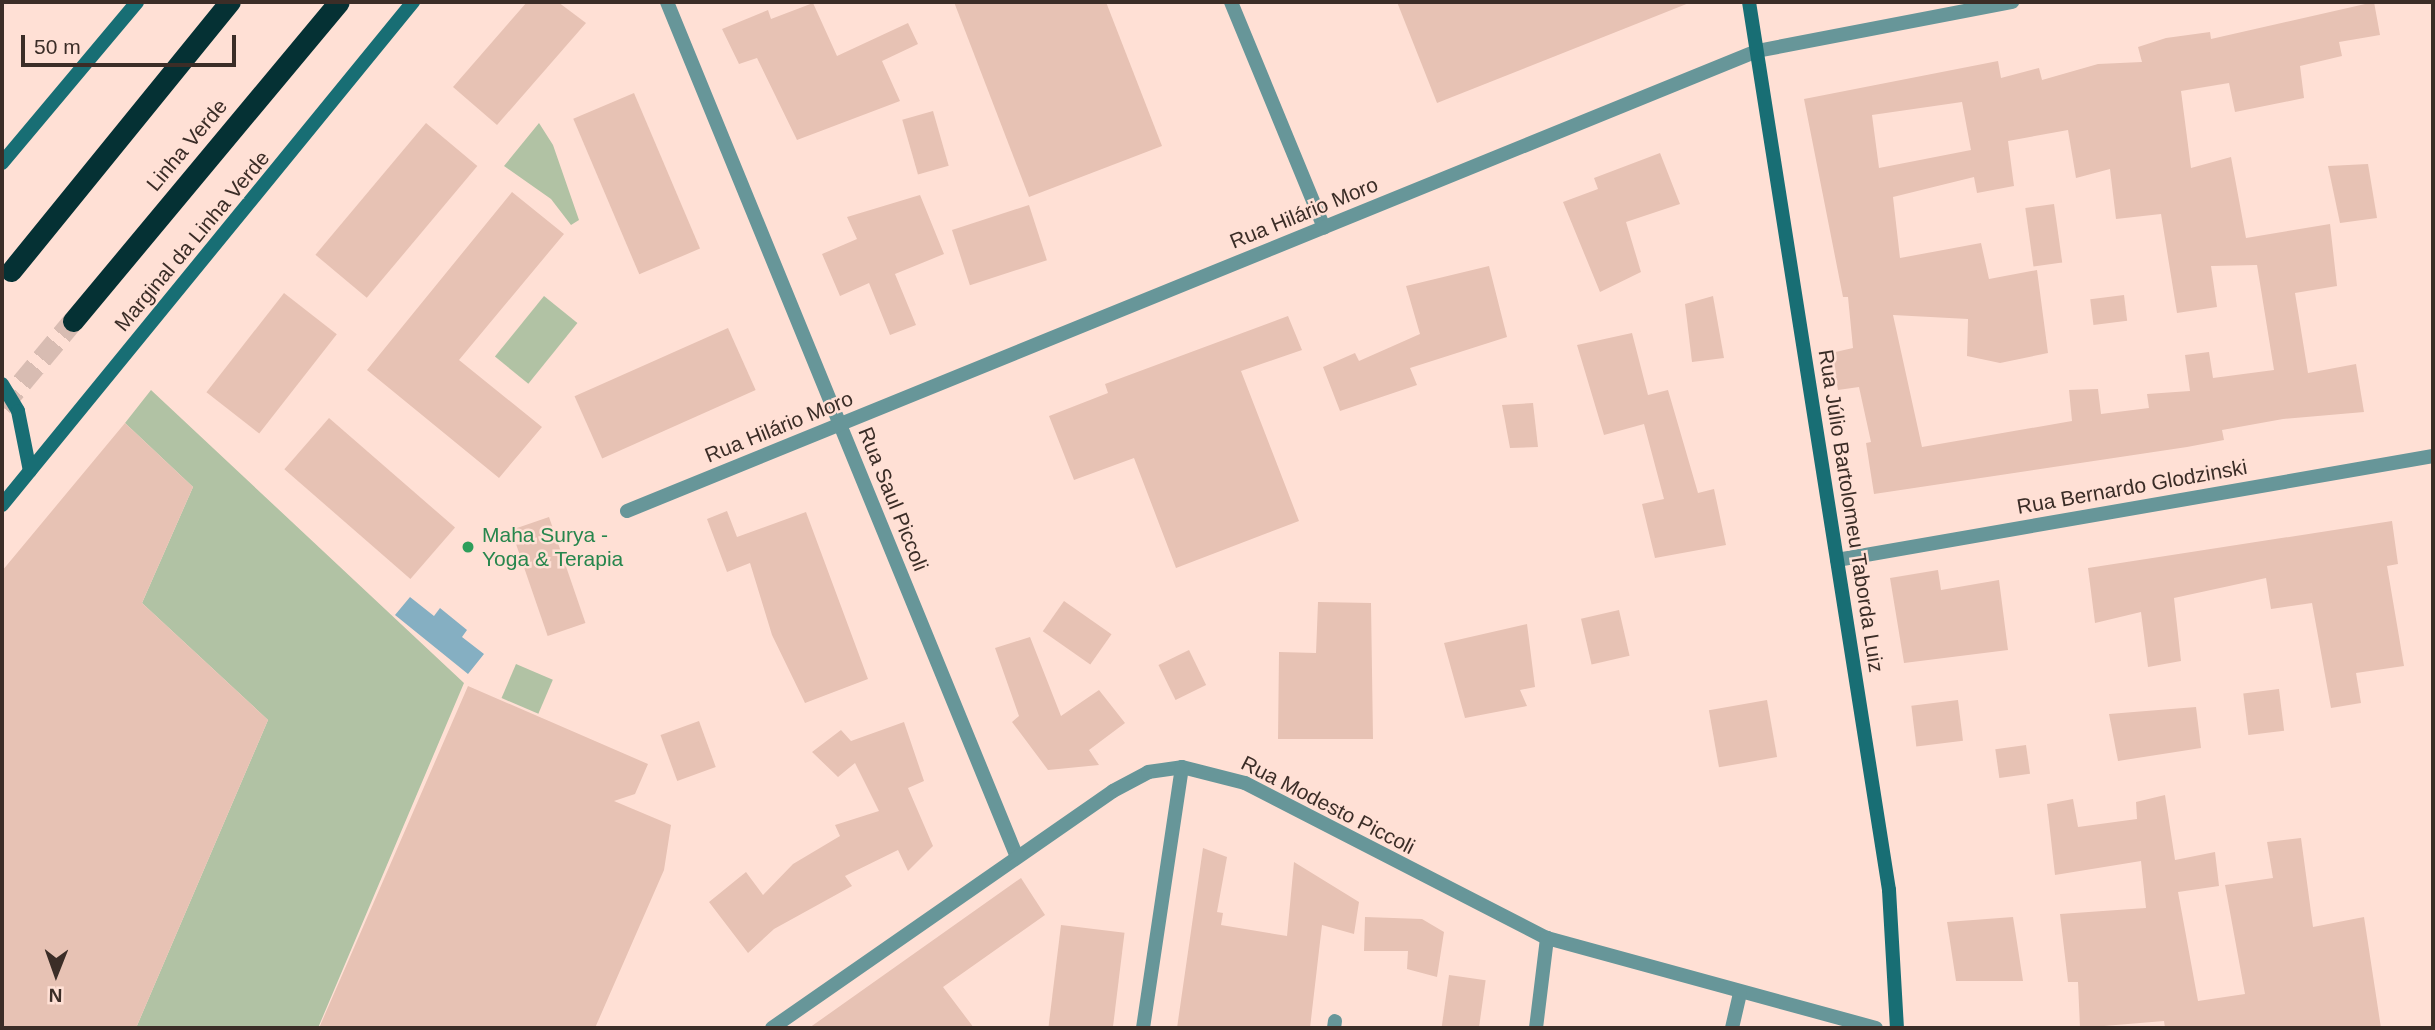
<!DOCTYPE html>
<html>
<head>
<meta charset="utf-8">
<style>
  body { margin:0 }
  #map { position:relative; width:2435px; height:1030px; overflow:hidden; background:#ffe0d5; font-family:Arial,sans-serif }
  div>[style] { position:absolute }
  .green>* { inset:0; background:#b1c2a4; transform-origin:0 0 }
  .water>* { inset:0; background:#85afc2 }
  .building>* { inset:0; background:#e7c2b4; transform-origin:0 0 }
  .highway-tunnel>* { height:21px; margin-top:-10.5px; transform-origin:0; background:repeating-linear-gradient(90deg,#d8bcb2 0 21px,transparent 0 31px) }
  .street>* { height:14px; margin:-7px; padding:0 7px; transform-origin:7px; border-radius:7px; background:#679699 }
  .secondary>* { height:14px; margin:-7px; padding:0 7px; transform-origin:7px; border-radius:7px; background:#186e74 }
  .highway>* { height:21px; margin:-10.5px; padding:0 10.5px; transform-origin:10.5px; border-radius:10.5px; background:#053134 }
  .dots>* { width:19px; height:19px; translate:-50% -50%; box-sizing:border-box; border:4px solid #ffe0d5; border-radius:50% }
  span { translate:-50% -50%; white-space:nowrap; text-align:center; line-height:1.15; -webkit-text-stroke:5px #ffe0d5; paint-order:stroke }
  .street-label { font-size:21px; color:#3b2d27 }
  .leisure-label { font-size:21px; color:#27864d }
  .left { translate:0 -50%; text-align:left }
  .frame { position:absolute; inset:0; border:4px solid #3b2d27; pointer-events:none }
  .north { position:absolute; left:21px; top:939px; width:70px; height:70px; -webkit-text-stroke:5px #ffe0d5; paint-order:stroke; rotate:181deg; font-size:19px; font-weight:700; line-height:28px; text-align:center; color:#3b2d27 }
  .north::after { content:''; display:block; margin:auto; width:24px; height:32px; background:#3b2d27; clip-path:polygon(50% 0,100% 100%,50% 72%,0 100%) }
  .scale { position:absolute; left:21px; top:35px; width:215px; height:32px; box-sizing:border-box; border:4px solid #3b2d27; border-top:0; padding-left:9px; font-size:21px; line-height:24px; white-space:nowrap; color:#3b2d27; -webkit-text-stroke:5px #ffe0d5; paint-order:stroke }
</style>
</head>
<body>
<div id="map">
  <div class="green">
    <div style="clip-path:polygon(539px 123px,553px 145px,579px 220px,571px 225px,551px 199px,504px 166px)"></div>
    <div style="left:544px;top:296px;width:43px;height:78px;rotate:39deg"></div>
    <div style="clip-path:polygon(151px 390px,464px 683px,318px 1028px,136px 1028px,268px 720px,142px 603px,193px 487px,125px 423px)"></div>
    <div style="left:516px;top:664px;width:40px;height:37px;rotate:23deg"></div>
  </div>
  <div class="water">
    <div style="clip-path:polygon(410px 597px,434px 616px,440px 608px,467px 630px,462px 637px,484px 654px,468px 674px,395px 615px)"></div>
  </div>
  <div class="building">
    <div style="clip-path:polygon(527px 2px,558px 2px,586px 23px,497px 125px,453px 87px)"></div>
    <div style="clip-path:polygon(954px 2px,1106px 2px,1162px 146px,1029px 197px)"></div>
    <div style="clip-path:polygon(1397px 2px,1689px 2px,1689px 3px,1437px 103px)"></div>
    <div style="clip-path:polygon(evenodd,2374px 2px,2380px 35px,2339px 42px,2342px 56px,2300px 66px,2304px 98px,2235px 112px,2229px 83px,2181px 91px,2191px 168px,2231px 157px,2246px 238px,2330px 224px,2337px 286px,2295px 293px,2308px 373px,2356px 364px,2364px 412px,2283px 419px,2222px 430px,2224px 440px,2187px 447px,1874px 494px,1866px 443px,1871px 442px,1859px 387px,1838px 390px,1831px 353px,1853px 348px,1848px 297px,1843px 297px,1804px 99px,1998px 61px,2001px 78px,2039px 68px,2042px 80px,2098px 64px,2142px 62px,2138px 47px,2166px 38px,2210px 32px,2211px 39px,2374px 2px,1962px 102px,1971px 150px,1879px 168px,1872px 115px,1962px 102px,2374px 2px,2068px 130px,2076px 178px,2110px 169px,2116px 219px,2161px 214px,2177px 313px,2217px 307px,2211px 266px,2257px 265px,2274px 370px,2213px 378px,2209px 352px,2185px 355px,2190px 391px,2147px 394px,2149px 408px,2101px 414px,2098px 389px,2069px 390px,2072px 421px,1922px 447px,1893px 315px,1968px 319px,1967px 356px,2000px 363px,2048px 353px,2037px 270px,1989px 279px,1981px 243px,1900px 258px,1893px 197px,1974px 177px,1977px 193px,2014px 186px,2008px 141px,2068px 130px)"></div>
    <div style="clip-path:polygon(813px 3px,837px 56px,908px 23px,918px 44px,882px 61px,900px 101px,797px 140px,757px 58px,739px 64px,722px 29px,768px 10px,771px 19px)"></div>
    <div style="left:634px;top:93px;width:169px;height:66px;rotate:67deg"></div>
    <div style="left:933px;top:111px;width:57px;height:32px;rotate:74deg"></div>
    <div style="left:426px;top:123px;width:67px;height:172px;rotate:40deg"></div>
    <div style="clip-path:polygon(1660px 153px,1680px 204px,1626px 222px,1641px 272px,1600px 292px,1563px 202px,1598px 189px,1594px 178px)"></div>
    <div style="clip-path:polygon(2368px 164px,2377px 218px,2340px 223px,2328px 166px)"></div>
    <div style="clip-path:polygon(512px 192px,564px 234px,459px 360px,542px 427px,499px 478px,367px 370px)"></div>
    <div style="clip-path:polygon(920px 195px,944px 254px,895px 274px,916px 325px,890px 335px,869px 283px,840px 296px,822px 254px,857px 239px,847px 217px)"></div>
    <div style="left:2054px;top:204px;width:59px;height:29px;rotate:82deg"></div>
    <div style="left:1029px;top:205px;width:58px;height:81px;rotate:72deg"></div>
    <div style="clip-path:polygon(1489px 266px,1507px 337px,1410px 368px,1417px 385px,1340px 411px,1323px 367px,1355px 353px,1359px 361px,1420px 334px,1406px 286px)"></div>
    <div style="left:284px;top:293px;width:67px;height:126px;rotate:38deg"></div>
    <div style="left:2124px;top:295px;width:26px;height:34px;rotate:83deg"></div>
    <div style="clip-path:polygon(1713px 296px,1724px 358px,1692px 362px,1685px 304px)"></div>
    <div style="clip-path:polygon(1288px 316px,1302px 350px,1241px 371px,1299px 521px,1176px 568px,1134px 458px,1074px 480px,1049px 416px,1108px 393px,1105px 384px)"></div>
    <div style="left:728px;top:328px;width:68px;height:168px;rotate:66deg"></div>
    <div style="clip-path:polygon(1632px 333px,1648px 395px,1668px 390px,1698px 493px,1714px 489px,1726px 545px,1655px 558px,1642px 504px,1664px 499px,1644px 424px,1604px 435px,1577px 345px)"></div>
    <div style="clip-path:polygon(1533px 403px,1538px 447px,1510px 448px,1502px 405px)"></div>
    <div style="left:329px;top:418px;width:167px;height:68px;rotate:41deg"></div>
    <div style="clip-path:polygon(125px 423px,193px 487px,142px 603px,268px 720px,136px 1028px,2px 1028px,2px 571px)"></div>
    <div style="clip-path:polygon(727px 511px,737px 537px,806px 512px,868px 679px,805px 703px,772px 635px,750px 563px,727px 572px,707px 519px)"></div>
    <div style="left:549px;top:517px;width:112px;height:40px;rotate:71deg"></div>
    <div style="clip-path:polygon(2392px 521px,2398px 564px,2387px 566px,2404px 666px,2356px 673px,2361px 703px,2331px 708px,2312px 603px,2271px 609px,2266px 578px,2174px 598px,2181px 661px,2148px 667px,2141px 612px,2095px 623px,2088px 568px)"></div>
    <div style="clip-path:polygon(1938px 570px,1941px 590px,1999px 580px,2008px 650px,1904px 663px,1890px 578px)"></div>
    <div style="left:1064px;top:601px;width:58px;height:37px;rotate:35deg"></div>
    <div style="clip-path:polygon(1318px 602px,1371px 603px,1373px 739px,1278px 739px,1279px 652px,1316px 653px)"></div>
    <div style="left:1619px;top:610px;width:47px;height:39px;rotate:77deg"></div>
    <div style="clip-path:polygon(1527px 624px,1535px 687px,1520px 690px,1527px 706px,1465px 718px,1444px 643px)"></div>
    <div style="clip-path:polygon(1030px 637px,1061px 716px,1099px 690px,1125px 723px,1089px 750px,1099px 765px,1048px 770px,1012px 722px,1019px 716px,995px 648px)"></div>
    <div style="left:1189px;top:650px;width:39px;height:34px;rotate:64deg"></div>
    <div style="clip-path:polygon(468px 686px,648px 764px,635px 794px,614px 801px,671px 825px,664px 870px,595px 1028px,319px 1028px)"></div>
    <div style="left:2279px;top:689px;width:42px;height:36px;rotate:83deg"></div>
    <div style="left:1767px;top:700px;width:58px;height:59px;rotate:80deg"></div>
    <div style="left:1958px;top:700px;width:41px;height:47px;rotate:83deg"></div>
    <div style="clip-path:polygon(2196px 707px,2201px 748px,2118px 761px,2109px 714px)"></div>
    <div style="left:699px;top:721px;width:49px;height:41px;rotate:70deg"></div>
    <div style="clip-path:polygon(904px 722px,924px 781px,908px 788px,933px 846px,908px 871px,898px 850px,845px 876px,852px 886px,774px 929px,748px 953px,709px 902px,746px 872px,763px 895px,793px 864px,840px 836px,835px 825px,879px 811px,855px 763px,838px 777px,812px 752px,841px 730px,851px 741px)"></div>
    <div style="left:2026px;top:745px;width:29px;height:31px;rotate:82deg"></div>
    <div style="clip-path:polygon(2165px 795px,2175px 860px,2215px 852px,2219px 886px,2178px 892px,2198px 1001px,2245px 994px,2225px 885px,2273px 878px,2267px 842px,2301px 838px,2313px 927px,2364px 917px,2381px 1028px,2165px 1028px,2164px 1021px,2080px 1028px,2078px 982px,2068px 982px,2060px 914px,2146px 908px,2141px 861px,2055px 875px,2047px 804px,2073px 799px,2078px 827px,2137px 819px,2136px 802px)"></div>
    <div style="clip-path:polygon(1203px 848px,1227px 857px,1217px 912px,1223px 913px,1221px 925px,1287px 936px,1294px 862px,1359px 902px,1354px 934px,1322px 925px,1310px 1028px,1177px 1028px)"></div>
    <div style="clip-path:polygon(1021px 878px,1045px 915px,943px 987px,974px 1028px,809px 1028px)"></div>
    <div style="clip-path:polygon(1365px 917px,1422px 919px,1444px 932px,1437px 977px,1407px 969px,1408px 951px,1364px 951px)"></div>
    <div style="clip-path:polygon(2013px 917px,2023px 981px,1956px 981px,1947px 922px)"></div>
    <div style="left:1061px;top:925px;width:64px;height:104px;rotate:7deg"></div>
    <div style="left:1449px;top:975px;width:37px;height:53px;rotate:8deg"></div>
  </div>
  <div class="highway-tunnel">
    <div style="left:2px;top:406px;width:111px;rotate:-50.1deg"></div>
  </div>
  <div class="street">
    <div style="left:667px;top:2px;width:924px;rotate:67.74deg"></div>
    <div style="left:1231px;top:2px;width:244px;rotate:67.6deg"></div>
    <div style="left:627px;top:511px;width:1220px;rotate:-22.15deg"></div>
    <div style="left:1757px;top:51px;width:260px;rotate:-10.9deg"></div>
    <div style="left:1837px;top:560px;width:605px;rotate:-9.9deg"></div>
    <div style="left:772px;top:1028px;width:415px;rotate:-34.8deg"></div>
    <div style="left:1113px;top:791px;width:40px;rotate:-28deg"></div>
    <div style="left:1148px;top:772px;width:34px;rotate:-8deg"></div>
    <div style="left:1182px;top:767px;width:65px;rotate:14.3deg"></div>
    <div style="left:1245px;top:783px;width:339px;rotate:27.2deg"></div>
    <div style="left:1547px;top:938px;width:341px;rotate:15.3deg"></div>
    <div style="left:1143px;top:1028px;width:264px;rotate:-81.5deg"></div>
    <div style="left:1334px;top:1028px;width:7px;rotate:-82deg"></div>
    <div style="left:1536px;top:1028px;width:91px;rotate:-83deg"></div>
    <div style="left:1732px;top:1028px;width:35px;rotate:-77deg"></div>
  </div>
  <div class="secondary">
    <div style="left:1749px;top:2px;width:899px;rotate:81.04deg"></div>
    <div style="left:1889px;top:890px;width:138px;rotate:86.7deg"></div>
    <div style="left:2px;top:163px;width:210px;rotate:-50deg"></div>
    <div style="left:2px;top:384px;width:31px;rotate:59deg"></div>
    <div style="left:18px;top:411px;width:61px;rotate:78.7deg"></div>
    <div style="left:2px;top:505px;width:650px;rotate:-50.75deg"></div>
  </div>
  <div class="highway">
    <div style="left:11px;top:271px;width:347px;rotate:-50.9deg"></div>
    <div style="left:73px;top:321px;width:415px;rotate:-50.2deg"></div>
  </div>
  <div class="dots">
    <div style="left:468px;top:547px;background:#2e9e5b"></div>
  </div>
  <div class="street-label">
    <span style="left:187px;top:145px;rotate:-50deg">Linha Verde</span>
    <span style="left:1304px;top:213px;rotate:-22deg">Rua Hilário Moro</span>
    <span style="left:192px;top:241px;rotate:-50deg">Marginal da Linha Verde</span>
    <span style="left:779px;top:427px;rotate:-22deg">Rua Hilário Moro</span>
    <span style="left:2132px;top:487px;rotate:-10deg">Rua Bernardo Glodzinski</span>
    <span style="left:893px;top:499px;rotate:68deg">Rua Saul Piccoli</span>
    <span style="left:1851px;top:511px;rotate:81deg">Rua Júlio Bartolomeu Taborda Luiz</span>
    <span style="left:1328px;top:805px;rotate:27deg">Rua Modesto Piccoli</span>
  </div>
  <div class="leisure-label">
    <span class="left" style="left:482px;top:547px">Maha Surya -<br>Yoga &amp; Terapia</span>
  </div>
  <div class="frame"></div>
  <div class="north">N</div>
  <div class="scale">50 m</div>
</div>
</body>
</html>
